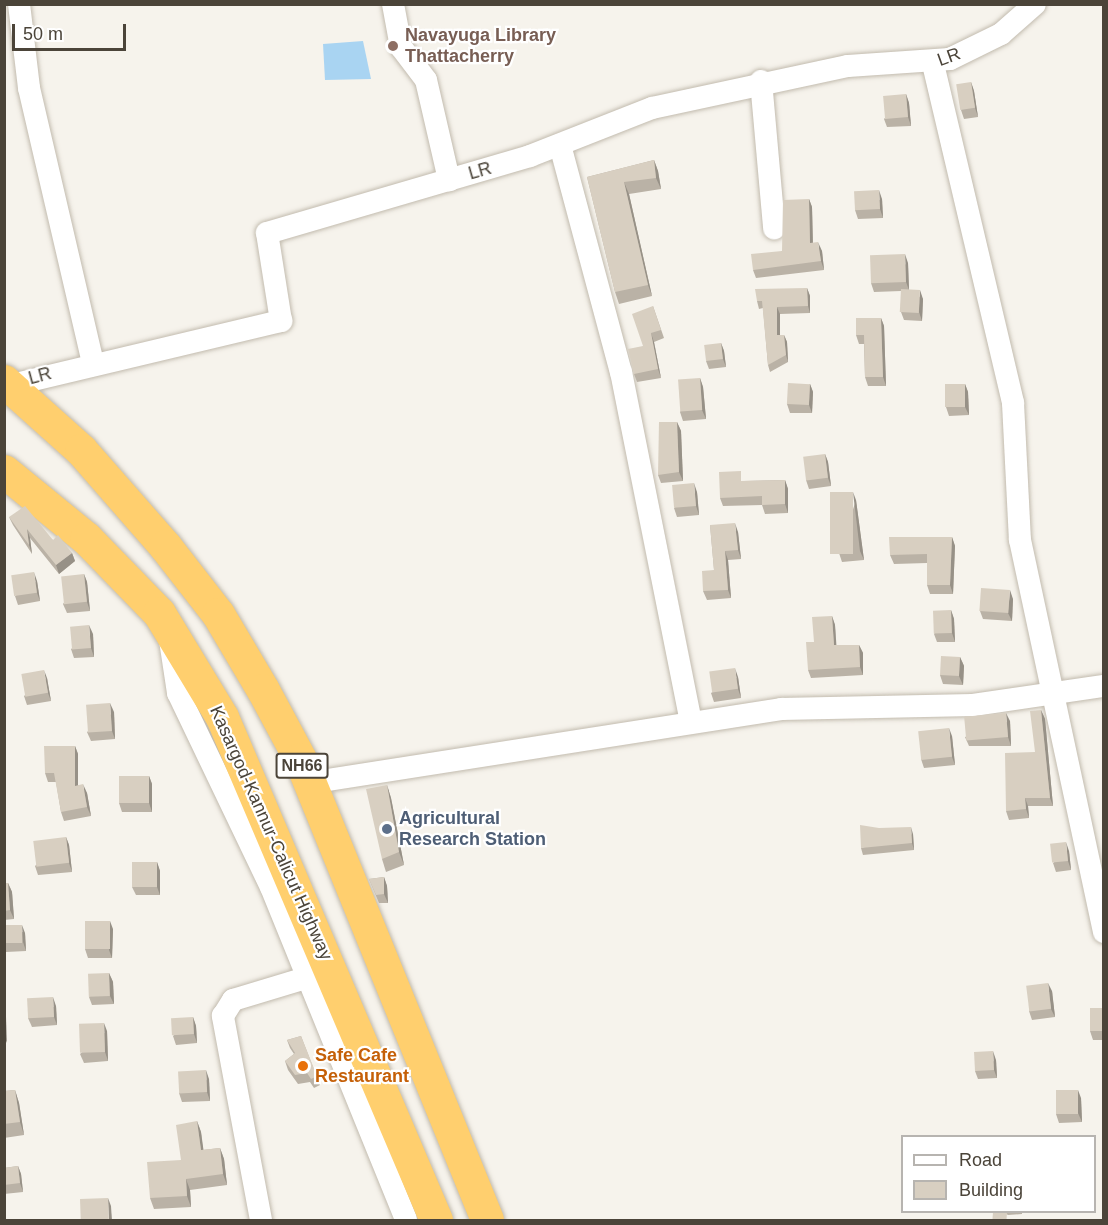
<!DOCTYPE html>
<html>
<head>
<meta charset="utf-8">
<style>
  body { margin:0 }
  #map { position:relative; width:1108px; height:1225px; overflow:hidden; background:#f6f3ec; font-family:Arial,sans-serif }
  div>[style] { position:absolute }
  .water>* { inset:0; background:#a9d4f2 }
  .roads { filter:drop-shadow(0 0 2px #c2bbae) drop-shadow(0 0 2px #c2bbae) }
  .minor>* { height:22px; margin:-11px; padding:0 11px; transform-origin:11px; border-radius:11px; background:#fff }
  .highway>* { height:33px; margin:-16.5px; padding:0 16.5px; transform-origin:16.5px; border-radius:16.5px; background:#ffcf6e }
  .wall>* { inset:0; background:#bab2a6 }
  .shaded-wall>* { inset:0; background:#979187 }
  .building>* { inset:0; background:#d8cfc1; transform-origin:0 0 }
  .dots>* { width:16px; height:16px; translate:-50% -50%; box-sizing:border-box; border:3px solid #fff; border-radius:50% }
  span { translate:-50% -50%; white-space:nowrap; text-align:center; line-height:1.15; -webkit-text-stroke:4.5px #fff; paint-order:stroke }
  .shield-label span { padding:2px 4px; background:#fff; border:2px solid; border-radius:4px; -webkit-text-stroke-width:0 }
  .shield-label { font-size:16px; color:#4b4439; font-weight:700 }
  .education-label { font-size:18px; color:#785e54; font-weight:700 }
  .left { translate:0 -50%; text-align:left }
  .street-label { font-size:18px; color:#4b4439 }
  .service-label { font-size:18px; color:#4e5e75; font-weight:700 }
  .food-label { font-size:18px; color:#c56008; font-weight:700 }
  .frame { position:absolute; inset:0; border:6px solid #4b4439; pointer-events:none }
  .legend { position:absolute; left:901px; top:1135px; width:195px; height:78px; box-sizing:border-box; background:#fff; border:2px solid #b7b4b0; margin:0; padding:8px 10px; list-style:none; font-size:18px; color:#4b4439 }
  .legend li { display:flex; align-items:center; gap:12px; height:30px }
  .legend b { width:30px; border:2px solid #b7b4b0 }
  .scale { position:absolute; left:12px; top:24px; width:114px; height:27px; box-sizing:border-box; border:3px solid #4b4439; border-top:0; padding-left:8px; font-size:18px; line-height:21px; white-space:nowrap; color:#4b4439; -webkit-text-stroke:4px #fff; paint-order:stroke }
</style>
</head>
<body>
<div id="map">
  <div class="water">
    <div style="clip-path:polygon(363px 41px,371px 79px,325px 80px,323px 44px)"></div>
  </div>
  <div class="roads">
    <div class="minor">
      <div style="left:19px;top:4px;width:85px;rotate:83.2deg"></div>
      <div style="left:29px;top:88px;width:282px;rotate:76.9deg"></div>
      <div style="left:393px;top:4px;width:44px;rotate:79.5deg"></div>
      <div style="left:401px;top:47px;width:41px;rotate:52.9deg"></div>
      <div style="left:426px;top:80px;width:103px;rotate:77deg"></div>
      <div style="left:933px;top:64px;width:348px;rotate:76.7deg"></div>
      <div style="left:1013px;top:403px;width:137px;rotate:87.1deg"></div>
      <div style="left:1020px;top:540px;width:401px;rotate:77.9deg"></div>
      <div style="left:761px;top:81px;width:148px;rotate:84.9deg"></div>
      <div style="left:560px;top:145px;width:235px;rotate:75deg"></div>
      <div style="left:621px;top:372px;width:357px;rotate:78.7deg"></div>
      <div style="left:12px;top:385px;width:277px;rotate:-13.4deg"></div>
      <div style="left:281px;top:321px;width:89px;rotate:-99deg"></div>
      <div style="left:267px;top:233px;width:274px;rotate:-16.3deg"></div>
      <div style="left:530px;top:156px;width:131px;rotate:-21.5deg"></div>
      <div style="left:652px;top:108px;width:200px;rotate:-12.1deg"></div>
      <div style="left:848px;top:66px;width:102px;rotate:-3.9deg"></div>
      <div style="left:950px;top:59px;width:57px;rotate:-26.1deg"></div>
      <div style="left:1001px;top:34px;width:45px;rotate:-41.4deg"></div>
      <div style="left:170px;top:640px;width:54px;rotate:81.4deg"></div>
      <div style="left:178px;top:693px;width:215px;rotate:64.4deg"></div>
      <div style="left:271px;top:887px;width:359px;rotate:67.9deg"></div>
      <div style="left:309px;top:783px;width:478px;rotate:-8.9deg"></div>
      <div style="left:781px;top:709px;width:192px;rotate:-1.2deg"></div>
      <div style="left:973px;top:705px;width:132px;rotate:-8.3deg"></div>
      <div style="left:261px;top:1220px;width:208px;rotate:-100.6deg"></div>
      <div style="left:223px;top:1016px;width:19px;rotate:-58deg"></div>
      <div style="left:233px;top:1000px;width:76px;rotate:-16.8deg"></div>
    </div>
    <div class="highway">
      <div style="left:4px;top:381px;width:103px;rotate:41.9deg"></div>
      <div style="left:81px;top:450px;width:128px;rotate:48.8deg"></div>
      <div style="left:165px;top:546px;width:86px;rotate:52.1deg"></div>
      <div style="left:218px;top:614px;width:88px;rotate:59.4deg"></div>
      <div style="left:263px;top:690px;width:78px;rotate:61.8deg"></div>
      <div style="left:300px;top:759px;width:497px;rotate:67.9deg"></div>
      <div style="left:4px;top:471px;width:106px;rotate:39.3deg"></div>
      <div style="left:86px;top:538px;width:105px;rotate:45.8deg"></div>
      <div style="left:159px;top:613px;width:122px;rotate:58.8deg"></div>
      <div style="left:222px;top:717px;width:547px;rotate:66.95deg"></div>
    </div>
  </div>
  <div class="wall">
    <div style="clip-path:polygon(971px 82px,974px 91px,978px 117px,964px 119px,961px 110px)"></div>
    <div style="clip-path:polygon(906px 94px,909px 103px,911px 126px,887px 127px,884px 119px)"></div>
    <div style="clip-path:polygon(654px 160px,658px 171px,661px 189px,629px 194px,652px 296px,619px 304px,615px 292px,587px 177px)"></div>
    <div style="clip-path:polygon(809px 199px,812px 207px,813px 243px,822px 251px,824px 270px,756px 278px,753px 270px,782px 251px)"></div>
    <div style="clip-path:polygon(882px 199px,883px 218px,858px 219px,855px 210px)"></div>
    <div style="clip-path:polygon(908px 263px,909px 290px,923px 299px,922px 321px,904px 320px,901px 312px,901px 291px,874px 292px,871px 283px)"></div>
    <div style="clip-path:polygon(807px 288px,810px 296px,810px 313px,780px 314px,780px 335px,784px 335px,787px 342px,788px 362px,770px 372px,768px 365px,763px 308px,759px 309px,757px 301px)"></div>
    <div style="clip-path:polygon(653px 306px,664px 338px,654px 342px,661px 378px,637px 382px,634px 374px,643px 346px)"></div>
    <div style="clip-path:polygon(881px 318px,884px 326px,886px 386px,868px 386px,865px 377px,864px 344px,859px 344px,856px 335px)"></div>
    <div style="clip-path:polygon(721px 343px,724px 351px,726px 367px,709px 369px,706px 361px)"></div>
    <div style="clip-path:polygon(700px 378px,703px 387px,706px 419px,683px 421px,680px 412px)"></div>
    <div style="clip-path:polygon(810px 384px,813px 392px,812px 413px,790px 413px,787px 404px)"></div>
    <div style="clip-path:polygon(965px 384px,968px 392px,969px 415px,949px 416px,946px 407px)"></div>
    <div style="clip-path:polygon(677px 422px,681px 431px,683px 481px,661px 483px,658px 475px)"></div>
    <div style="clip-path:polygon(825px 454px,828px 462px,831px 486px,809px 489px,806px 480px)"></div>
    <div style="clip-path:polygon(785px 480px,788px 489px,788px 513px,765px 514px,762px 505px,723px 506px,720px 498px,744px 481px)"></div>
    <div style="clip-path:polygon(697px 492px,699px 515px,677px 517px,674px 508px)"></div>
    <div style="clip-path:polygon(856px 500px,864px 560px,842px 562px,839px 553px)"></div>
    <div style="clip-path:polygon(9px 517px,53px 540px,72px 553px,75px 561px,59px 574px,30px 538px,32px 554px,13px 525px)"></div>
    <div style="clip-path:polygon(710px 525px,738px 532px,741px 559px,728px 560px,731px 598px,707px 600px,703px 591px,714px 570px)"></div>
    <div style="clip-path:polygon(952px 537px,955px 546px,953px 594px,930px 594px,927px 585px,927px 563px,894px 564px,890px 555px)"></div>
    <div style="clip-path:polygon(84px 574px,87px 582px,90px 611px,67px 613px,63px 604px)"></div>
    <div style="clip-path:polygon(37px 581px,40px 601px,18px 605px,15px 596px)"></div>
    <div style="clip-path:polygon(1013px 599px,1012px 621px,983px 619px,980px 611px)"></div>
    <div style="clip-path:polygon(951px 610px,954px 619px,955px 642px,937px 642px,934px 634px)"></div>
    <div style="clip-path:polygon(832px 616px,835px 625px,836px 645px,859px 645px,863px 653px,863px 675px,811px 678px,808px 670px,814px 642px)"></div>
    <div style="clip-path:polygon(93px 634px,94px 657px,74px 658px,71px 649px)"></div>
    <div style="clip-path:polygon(960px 657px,964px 666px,963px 685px,943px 684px,940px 675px)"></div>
    <div style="clip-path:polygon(738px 677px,741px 698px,714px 702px,711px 693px)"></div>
    <div style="clip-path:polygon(47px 678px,51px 701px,27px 705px,24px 696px)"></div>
    <div style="clip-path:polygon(1041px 710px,1045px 719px,1053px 806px,1028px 806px,1029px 818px,1009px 820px,1006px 811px,1035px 752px)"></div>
    <div style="clip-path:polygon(114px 712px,115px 739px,91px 741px,87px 732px)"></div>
    <div style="clip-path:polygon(1010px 721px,1011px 746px,969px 746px,965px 737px)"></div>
    <div style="clip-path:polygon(952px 736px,955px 765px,924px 768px,921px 759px)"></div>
    <div style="clip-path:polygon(75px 746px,78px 754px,78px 785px,87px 793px,91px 816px,64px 821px,61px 812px,56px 782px,48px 782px,45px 773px)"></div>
    <div style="clip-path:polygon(149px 776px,152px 784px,152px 812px,122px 812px,119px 803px)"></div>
    <div style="clip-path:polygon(387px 785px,391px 798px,404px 865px,386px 872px,382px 859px)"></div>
    <div style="clip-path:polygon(913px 834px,914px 850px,863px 855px,861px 848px)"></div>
    <div style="clip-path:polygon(66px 837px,69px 845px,72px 872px,38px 875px,35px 866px)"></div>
    <div style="clip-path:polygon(1069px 851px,1071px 870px,1056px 872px,1053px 863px)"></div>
    <div style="clip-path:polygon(157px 862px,160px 871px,160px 895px,136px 895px,132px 887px)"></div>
    <div style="clip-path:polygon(384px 877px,387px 886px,388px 903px,379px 903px,369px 879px)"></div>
    <div style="clip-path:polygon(8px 883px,12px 892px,14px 919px,4px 920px,4px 884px)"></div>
    <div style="clip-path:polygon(4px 925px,25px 933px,26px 951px,6px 952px,4px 947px)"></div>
    <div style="clip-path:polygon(113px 929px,112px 958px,88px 958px,85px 949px)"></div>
    <div style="clip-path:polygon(109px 973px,113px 982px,114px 1004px,92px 1005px,89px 997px)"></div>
    <div style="clip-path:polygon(1052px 991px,1055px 1017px,1032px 1020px,1029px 1011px)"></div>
    <div style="clip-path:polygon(56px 1006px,57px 1025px,32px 1027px,28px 1018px)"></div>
    <div style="clip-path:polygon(1104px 1008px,1104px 1040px,1093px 1040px,1090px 1031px)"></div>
    <div style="clip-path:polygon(193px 1017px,196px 1026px,197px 1043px,176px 1045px,173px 1036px)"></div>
    <div style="clip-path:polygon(107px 1031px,108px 1061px,84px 1063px,80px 1054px)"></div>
    <div style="clip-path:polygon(301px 1036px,320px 1085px,314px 1088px,310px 1082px,298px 1084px,288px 1070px,285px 1061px,294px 1054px,290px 1048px,287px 1040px)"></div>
    <div style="clip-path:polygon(996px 1060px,997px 1078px,978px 1079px,975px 1071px)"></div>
    <div style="clip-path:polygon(209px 1079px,210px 1101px,182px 1102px,179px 1093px)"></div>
    <div style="clip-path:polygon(15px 1090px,19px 1103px,24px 1135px,4px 1138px,4px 1091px)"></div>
    <div style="clip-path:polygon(1081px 1098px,1082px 1122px,1059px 1123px,1056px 1114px)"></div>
    <div style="clip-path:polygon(197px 1121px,201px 1132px,203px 1150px,220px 1148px,224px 1159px,227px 1185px,190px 1190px,191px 1207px,154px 1209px,150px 1198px,181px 1160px)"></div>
    <div style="clip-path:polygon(18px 1166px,21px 1174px,23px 1192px,4px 1194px,4px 1168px)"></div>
    <div style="clip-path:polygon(1003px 1212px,1022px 1212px,1022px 1214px,1008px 1215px)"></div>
  </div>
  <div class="shaded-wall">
    <div style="clip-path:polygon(971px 82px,974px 91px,978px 117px,975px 108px)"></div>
    <div style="clip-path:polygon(906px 94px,909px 103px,911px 126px,908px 117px)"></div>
    <div style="clip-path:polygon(654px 160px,658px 171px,661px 189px,656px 178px)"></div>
    <div style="clip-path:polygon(624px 182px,629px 194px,652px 296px,648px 285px)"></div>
    <div style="clip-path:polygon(879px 190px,882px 199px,883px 218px,880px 209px)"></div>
    <div style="clip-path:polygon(809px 199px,812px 207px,813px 252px,810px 243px)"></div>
    <div style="clip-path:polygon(818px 242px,822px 251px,824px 270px,821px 261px)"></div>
    <div style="clip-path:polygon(905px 254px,908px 263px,909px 290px,906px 282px)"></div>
    <div style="clip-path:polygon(807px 288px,810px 296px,810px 313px,808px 306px)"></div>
    <div style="clip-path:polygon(920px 290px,923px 299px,922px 321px,919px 312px)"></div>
    <div style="clip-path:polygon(777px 307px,780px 314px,780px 343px,777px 335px)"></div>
    <div style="clip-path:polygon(881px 318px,884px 326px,886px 386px,883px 377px)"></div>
    <div style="clip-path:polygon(651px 333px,654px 342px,661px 378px,658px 369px)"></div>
    <div style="clip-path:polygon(784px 335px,787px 342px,788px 362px,786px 355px)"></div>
    <div style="clip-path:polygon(721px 343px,724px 351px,726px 367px,723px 359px)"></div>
    <div style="clip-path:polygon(700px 378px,703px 387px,706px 419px,702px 410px)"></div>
    <div style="clip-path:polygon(810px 384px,813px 392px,812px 413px,809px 405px)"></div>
    <div style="clip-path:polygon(965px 384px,968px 392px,969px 415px,965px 407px)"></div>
    <div style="clip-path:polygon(677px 422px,681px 431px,683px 481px,679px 472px)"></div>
    <div style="clip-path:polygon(825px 454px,828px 462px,831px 486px,828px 478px)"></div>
    <div style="clip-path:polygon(785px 480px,788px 489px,788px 513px,785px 504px)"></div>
    <div style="clip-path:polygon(694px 483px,697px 492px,699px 515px,696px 506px)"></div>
    <div style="clip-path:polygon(853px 492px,856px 500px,864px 560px,860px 551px)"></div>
    <div style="clip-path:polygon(735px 523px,738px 532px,741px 559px,738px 550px)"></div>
    <div style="clip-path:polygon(27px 529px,30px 538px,32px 554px,29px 545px)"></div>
    <div style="clip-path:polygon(952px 537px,955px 546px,953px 594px,950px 585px)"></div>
    <div style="clip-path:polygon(725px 551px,728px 560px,731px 598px,728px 590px)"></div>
    <div style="clip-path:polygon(72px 553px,75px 561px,59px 574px,56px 565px)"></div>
    <div style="clip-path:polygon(34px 572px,37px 581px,40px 601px,37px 593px)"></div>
    <div style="clip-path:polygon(84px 574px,87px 582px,90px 611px,87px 602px)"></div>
    <div style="clip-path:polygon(1010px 590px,1013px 599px,1012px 621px,1008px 613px)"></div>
    <div style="clip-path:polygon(951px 610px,954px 619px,955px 642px,952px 633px)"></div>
    <div style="clip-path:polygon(832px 616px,835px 625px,837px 654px,834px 645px)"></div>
    <div style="clip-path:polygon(89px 625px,93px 634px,94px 657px,91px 648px)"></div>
    <div style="clip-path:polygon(859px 645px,863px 653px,863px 675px,860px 667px)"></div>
    <div style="clip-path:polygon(960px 657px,964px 666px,963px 685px,959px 676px)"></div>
    <div style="clip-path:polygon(735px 668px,738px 677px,741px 698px,738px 689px)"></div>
    <div style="clip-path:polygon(44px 670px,47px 678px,51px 701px,48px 693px)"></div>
    <div style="clip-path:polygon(110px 703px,114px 712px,115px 739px,112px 731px)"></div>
    <div style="clip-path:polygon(1041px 710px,1045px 719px,1053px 806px,1050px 798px)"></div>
    <div style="clip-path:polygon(1006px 713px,1010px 721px,1011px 746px,1008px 737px)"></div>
    <div style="clip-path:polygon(949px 728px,952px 736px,955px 765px,952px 757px)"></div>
    <div style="clip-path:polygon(75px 746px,78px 754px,78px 794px,75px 786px)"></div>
    <div style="clip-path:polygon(4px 766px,5px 767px,6px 792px,4px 787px)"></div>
    <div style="clip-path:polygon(149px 776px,152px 784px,152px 812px,149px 803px)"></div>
    <div style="clip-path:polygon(83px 784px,87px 793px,91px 816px,87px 807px)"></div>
    <div style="clip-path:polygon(387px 785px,391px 798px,404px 865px,399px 852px)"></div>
    <div style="clip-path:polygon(1025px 798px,1028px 806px,1029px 818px,1026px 809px)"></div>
    <div style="clip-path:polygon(911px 827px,913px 834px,914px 850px,912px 843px)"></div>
    <div style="clip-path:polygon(66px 837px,69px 845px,72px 872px,69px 863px)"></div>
    <div style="clip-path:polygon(1066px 842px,1069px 851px,1071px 870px,1068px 861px)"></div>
    <div style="clip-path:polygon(157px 862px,160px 871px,160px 895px,157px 887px)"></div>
    <div style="clip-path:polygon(384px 877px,387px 886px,388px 903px,384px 894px)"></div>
    <div style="clip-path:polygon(8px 883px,12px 892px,14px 919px,10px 910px)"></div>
    <div style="clip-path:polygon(110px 921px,113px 929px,112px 958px,109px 950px)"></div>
    <div style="clip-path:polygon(22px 925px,25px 933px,26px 951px,23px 942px)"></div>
    <div style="clip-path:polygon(109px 973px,113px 982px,114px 1004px,110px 996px)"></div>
    <div style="clip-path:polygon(1048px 983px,1052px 991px,1055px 1017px,1051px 1009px)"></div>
    <div style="clip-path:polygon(53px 997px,56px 1006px,57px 1025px,54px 1017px)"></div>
    <div style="clip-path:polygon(4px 1011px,6px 1017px,7px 1043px,4px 1036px)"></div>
    <div style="clip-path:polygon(193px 1017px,196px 1026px,197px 1043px,194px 1034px)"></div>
    <div style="clip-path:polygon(104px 1023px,107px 1031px,108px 1061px,105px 1052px)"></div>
    <div style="clip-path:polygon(993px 1051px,996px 1060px,997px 1078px,994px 1070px)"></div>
    <div style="clip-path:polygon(206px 1070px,209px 1079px,210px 1101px,207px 1092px)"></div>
    <div style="clip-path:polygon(15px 1090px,19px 1103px,24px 1135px,20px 1122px)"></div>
    <div style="clip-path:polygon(1078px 1090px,1081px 1098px,1082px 1122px,1078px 1113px)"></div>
    <div style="clip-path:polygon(197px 1121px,201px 1132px,205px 1161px,201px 1150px)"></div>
    <div style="clip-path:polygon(220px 1148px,224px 1159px,227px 1185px,223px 1174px)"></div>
    <div style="clip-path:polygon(18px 1166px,21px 1174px,23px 1192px,20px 1183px)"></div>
    <div style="clip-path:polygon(186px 1179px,190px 1190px,191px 1207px,187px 1196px)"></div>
    <div style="clip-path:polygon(108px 1198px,111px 1206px,112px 1221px,109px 1221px)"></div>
  </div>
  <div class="building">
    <div style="left:971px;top:82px;width:26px;height:15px;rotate:81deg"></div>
    <div style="left:906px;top:94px;width:23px;height:23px;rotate:85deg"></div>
    <div style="clip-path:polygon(654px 160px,656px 178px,624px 182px,648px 285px,615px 292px,587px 177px)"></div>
    <div style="left:879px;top:190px;width:19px;height:25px;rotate:87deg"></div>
    <div style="clip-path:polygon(809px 199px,810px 243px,818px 242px,821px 261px,753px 270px,751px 254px,782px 251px,783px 200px)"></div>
    <div style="left:905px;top:254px;width:28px;height:35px;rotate:88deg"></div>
    <div style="clip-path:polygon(807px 288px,808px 306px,777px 307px,777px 335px,784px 335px,786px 355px,768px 365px,762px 301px,757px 301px,755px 289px)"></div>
    <div style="left:901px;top:289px;width:19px;height:23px;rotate:3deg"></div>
    <div style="clip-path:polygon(653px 306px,661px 330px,651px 333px,658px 369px,634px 374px,628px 349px,643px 346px,632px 314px)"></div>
    <div style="clip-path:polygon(856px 318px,881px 318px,883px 377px,865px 377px,864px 335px,856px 335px)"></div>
    <div style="left:721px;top:343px;width:16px;height:17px;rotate:83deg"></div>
    <div style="left:700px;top:378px;width:32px;height:22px;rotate:86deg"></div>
    <div style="left:788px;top:383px;width:22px;height:21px;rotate:3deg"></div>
    <div style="left:945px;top:384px;width:20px;height:23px"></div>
    <div style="clip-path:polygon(659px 422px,677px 422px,679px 472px,658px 475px)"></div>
    <div style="left:825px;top:454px;width:24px;height:22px;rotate:83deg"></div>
    <div style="clip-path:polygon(741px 471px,741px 481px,785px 480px,785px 504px,762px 505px,762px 496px,720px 498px,719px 472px)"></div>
    <div style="left:694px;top:483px;width:23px;height:22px;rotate:85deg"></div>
    <div style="left:830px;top:492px;width:23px;height:62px"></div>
    <div style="clip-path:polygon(25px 506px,53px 540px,58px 535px,72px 553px,56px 565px,27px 529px,29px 545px,9px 517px)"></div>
    <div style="clip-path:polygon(735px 523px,738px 550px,725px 551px,728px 590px,703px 591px,702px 571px,714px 570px,710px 525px)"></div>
    <div style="clip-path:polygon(889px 537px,952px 537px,950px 585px,927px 585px,927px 554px,890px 555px)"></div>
    <div style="left:34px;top:572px;width:21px;height:23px;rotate:82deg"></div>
    <div style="left:84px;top:574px;width:28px;height:23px;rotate:84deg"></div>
    <div style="left:981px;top:588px;width:29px;height:23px;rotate:4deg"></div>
    <div style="left:951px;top:610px;width:23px;height:18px;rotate:88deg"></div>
    <div style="clip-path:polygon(832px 616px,834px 645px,859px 645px,860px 667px,808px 670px,806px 642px,814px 642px,812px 617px)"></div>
    <div style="left:89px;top:625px;width:23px;height:19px;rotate:85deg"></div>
    <div style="left:941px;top:656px;width:19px;height:19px;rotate:3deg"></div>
    <div style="left:735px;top:668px;width:21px;height:26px;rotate:82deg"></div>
    <div style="left:44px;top:670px;width:23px;height:23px;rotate:80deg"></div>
    <div style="left:110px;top:703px;width:28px;height:24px;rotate:86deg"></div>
    <div style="clip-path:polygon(1041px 710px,1050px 798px,1025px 798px,1026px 809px,1006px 811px,1005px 753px,1035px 752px,1030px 711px)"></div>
    <div style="left:1006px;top:713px;width:24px;height:42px;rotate:85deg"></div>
    <div style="left:949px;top:728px;width:29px;height:31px;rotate:84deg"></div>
    <div style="clip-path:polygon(44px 746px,75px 746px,75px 786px,83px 784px,87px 807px,61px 812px,54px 773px,45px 773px)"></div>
    <div style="left:119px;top:776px;width:30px;height:27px"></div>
    <div style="clip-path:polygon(387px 785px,399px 852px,382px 859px,366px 789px)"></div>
    <div style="clip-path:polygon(860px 825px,879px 828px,911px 827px,912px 843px,861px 848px)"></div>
    <div style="left:66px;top:837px;width:26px;height:33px;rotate:83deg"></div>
    <div style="left:1066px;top:842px;width:19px;height:16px;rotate:84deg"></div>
    <div style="left:132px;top:862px;width:25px;height:25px"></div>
    <div style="clip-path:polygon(384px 877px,384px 894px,376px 895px,369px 879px)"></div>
    <div style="clip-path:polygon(8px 883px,10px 910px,4px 911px,4px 884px)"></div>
    <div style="left:85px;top:921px;width:25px;height:28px"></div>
    <div style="left:4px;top:925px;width:18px;height:18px"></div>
    <div style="left:109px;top:973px;width:23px;height:21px;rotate:88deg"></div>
    <div style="left:1048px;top:983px;width:26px;height:22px;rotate:83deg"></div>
    <div style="left:53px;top:997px;width:20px;height:26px;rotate:87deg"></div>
    <div style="left:1090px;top:1008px;width:14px;height:23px"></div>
    <div style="left:193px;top:1017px;width:17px;height:22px;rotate:87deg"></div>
    <div style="left:104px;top:1023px;width:29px;height:25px;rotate:88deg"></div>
    <div style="clip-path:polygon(301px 1036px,317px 1076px,311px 1079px,307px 1073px,295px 1075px,285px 1061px,295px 1053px,287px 1040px)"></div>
    <div style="left:993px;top:1051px;width:19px;height:19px;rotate:87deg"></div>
    <div style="left:206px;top:1070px;width:22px;height:28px;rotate:87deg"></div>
    <div style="clip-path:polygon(15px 1090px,20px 1122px,4px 1124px,4px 1091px)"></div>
    <div style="left:1056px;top:1090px;width:22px;height:24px"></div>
    <div style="clip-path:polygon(197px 1121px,201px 1150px,220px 1148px,223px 1174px,186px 1179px,187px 1196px,150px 1198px,147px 1162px,181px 1160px,176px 1125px)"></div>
    <div style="clip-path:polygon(18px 1166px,20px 1183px,4px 1185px,4px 1168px)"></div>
    <div style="left:108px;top:1198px;width:23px;height:28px;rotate:88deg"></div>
    <div style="left:993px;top:1212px;width:14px;height:9px;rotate:4deg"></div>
  </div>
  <div class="dots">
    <div style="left:393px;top:46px;background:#8d6e63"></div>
    <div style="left:387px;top:829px;background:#5c6f8a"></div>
    <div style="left:303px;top:1066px;background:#e8710a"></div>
  </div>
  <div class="shield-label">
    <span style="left:302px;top:766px">NH66</span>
  </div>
  <div class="education-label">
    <span class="left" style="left:405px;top:46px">Navayuga Library<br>Thattacherry</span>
  </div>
  <div class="street-label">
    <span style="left:949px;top:57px;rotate:-20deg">LR</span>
    <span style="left:480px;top:171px;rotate:-16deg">LR</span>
    <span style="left:40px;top:376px;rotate:-15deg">LR</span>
    <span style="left:271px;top:833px;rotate:66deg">Kasargod-Kannur-Calicut Highway</span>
  </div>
  <div class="service-label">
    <span class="left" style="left:399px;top:829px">Agricultural<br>Research Station</span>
  </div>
  <div class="food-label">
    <span class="left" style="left:315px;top:1066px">Safe Cafe<br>Restaurant</span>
  </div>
  <div class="frame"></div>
  <ul class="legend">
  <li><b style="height:8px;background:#fff"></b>Road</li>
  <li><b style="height:16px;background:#d8cfc1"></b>Building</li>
  </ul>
  <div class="scale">50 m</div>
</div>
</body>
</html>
